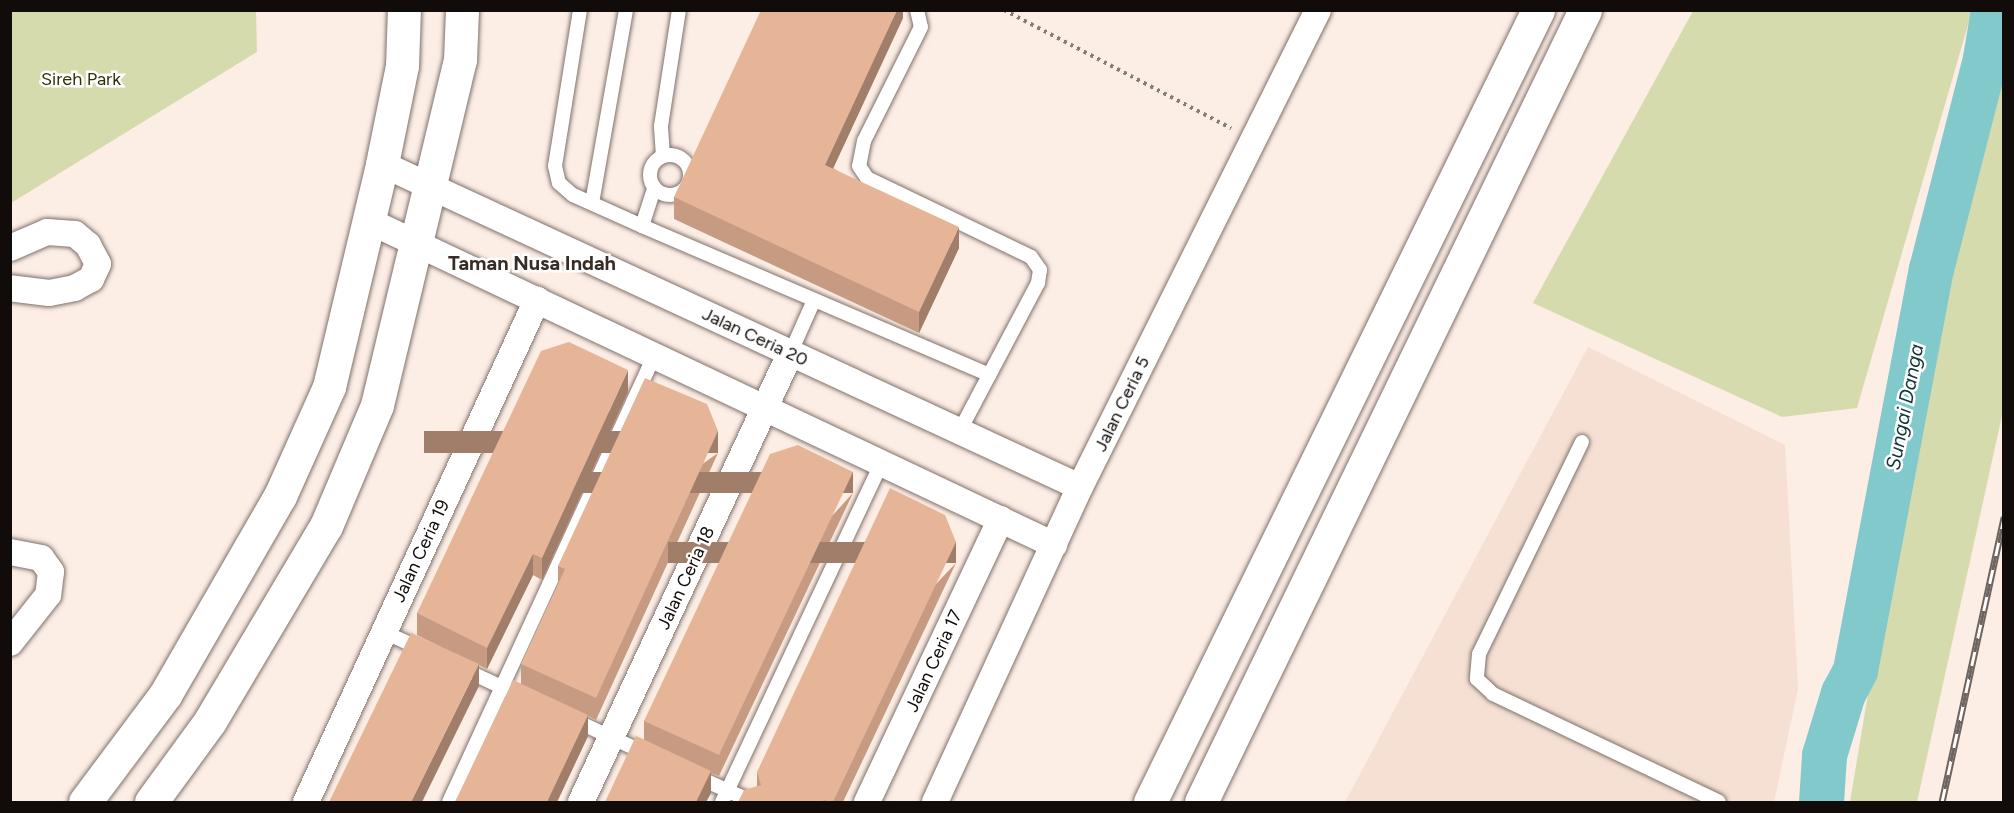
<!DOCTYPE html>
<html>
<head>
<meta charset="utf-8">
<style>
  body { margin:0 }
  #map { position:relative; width:2014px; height:813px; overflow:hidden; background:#fcede5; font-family:Figtree,sans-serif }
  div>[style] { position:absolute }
  .built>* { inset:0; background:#f6e0d4 }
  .green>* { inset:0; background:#d6dbad }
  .river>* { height:45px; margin:-22.5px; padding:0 22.5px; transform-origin:22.5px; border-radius:22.5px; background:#82c9cb }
  .path>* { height:4px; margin-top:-2px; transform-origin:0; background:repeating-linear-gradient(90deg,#847b75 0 3px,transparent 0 7.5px) }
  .roads { filter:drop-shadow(0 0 2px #7f726b) drop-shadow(0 0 2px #7f726b) }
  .lane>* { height:14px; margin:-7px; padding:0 7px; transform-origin:7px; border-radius:7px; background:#fff }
  .lane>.ring { margin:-7px; padding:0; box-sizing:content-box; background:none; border:14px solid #fff; border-radius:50% }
  .street>* { height:26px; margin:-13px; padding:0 13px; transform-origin:13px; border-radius:13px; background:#fff }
  .secondary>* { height:33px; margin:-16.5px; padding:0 16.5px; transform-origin:16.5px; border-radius:16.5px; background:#fff }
  .highway>* { height:33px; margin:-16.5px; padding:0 16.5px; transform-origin:16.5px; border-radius:16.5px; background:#fff }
  .rail>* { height:7px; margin-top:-3.5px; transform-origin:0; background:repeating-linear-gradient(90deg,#fff 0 14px,#6d645f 0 28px); box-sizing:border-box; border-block:2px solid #6d645f }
  .wall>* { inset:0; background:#c69b81 }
  .shaded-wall>* { inset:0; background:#a17e69; transform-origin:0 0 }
  .building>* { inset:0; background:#e6b496 }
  span { translate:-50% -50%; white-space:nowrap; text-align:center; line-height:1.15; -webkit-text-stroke:5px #fff; paint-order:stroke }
  .park-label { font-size:18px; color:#2f3208 }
  .street-label { font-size:18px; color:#110c09 }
  .neighbourhood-label { font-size:20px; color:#372d26; font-weight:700 }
  .water-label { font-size:20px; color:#113536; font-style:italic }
  .frame { position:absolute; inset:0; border:12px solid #110c09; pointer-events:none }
</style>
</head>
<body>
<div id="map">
  <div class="built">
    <div style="clip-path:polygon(1588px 347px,1785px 445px,1798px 689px,1774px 802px,1345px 802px)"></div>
  </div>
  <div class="green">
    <div style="clip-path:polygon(11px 10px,256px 11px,257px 52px,11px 203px)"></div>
    <div style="clip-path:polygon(1693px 11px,1972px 11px,1857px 408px,1782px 417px,1533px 303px)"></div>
    <div style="clip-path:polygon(2003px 52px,2003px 411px,1917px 802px,1850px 802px,1879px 628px,1936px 350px)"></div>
  </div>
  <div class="river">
    <div style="left:1821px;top:802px;width:47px;rotate:-86.3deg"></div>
    <div style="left:1824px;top:755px;width:65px;rotate:-73deg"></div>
    <div style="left:1843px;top:693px;width:26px;rotate:-62deg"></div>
    <div style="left:1855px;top:670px;width:408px;rotate:-79.3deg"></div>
    <div style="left:1931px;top:269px;width:218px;rotate:-75.6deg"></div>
    <div style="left:1985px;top:58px;width:49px;rotate:-80.5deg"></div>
  </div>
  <div class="path">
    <div style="left:1004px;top:10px;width:256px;rotate:27.5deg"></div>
  </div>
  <div class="roads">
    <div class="lane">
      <div style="left:580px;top:10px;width:158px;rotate:99.1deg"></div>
      <div style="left:555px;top:166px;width:17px;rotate:77deg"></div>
      <div style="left:559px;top:183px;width:18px;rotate:41deg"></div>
      <div style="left:573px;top:195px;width:76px;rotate:24.2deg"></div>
      <div style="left:642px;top:226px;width:378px;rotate:23.2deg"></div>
      <div style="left:917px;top:10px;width:17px;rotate:77deg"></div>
      <div style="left:921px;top:27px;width:127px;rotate:116.6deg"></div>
      <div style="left:864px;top:141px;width:25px;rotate:101deg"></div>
      <div style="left:859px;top:166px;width:14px;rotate:56deg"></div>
      <div style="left:867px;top:178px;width:182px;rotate:25.7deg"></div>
      <div style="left:1031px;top:257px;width:16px;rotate:55deg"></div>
      <div style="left:1040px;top:270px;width:13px;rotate:99deg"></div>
      <div style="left:1038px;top:283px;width:169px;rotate:117.9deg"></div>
      <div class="ring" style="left:650px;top:155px;width:26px;height:26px"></div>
      <div style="left:663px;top:156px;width:30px;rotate:-94deg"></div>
      <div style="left:661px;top:126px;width:117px;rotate:-81.2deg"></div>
      <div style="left:592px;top:203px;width:196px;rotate:-80deg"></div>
      <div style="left:642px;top:226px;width:40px;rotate:-72deg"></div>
      <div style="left:790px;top:354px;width:59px;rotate:-66deg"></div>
      <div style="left:1582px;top:442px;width:236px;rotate:115.9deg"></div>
      <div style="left:1479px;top:654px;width:25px;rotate:95deg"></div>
      <div style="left:1477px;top:679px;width:22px;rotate:43deg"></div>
      <div style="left:1493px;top:694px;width:250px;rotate:25.5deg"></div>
      <div style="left:384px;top:632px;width:41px;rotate:24.7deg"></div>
      <div style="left:463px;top:669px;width:50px;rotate:25deg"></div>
      <div style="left:572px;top:719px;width:83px;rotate:25deg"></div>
      <div style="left:695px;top:776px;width:64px;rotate:24.1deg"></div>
      <div style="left:449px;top:802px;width:492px;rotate:-65.3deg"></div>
      <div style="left:722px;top:802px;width:376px;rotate:-64.8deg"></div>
    </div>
    <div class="street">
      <div style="left:382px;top:164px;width:769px;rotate:24.83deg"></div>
      <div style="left:369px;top:221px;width:758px;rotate:25.31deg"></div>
      <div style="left:10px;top:248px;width:40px;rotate:-23.4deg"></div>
      <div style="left:47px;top:232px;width:28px;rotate:4deg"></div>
      <div style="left:75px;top:234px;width:17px;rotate:40deg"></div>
      <div style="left:88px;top:245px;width:21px;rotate:62deg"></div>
      <div style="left:98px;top:264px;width:17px;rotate:115deg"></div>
      <div style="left:91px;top:279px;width:18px;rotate:151deg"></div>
      <div style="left:75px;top:288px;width:26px;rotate:169deg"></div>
      <div style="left:49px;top:293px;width:39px;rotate:-173deg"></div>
      <div style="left:10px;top:552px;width:32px;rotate:11deg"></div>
      <div style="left:41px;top:558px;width:17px;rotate:54deg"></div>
      <div style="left:51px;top:572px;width:23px;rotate:97deg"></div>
      <div style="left:48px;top:595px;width:61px;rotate:128.4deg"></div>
      <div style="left:306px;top:802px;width:553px;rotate:-65.29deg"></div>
      <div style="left:581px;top:802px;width:494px;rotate:-65deg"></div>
      <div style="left:867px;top:802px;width:313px;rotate:-64.7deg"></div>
      <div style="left:935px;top:802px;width:347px;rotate:-65.3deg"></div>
      <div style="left:1080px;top:487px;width:533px;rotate:-63.48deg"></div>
    </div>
    <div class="secondary">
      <div style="left:85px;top:802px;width:134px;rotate:-53.2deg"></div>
      <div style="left:165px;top:695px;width:230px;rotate:-60deg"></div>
      <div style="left:280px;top:496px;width:120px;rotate:-65.8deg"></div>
      <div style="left:329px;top:387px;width:229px;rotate:-76.6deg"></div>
      <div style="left:382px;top:164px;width:100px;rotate:-78.5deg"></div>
      <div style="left:402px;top:66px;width:56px;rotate:-88deg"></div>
      <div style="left:151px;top:802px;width:100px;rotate:-53.9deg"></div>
      <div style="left:210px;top:721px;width:227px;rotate:-59.3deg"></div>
      <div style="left:326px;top:526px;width:131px;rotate:-67.1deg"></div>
      <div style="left:377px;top:405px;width:355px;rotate:-76.5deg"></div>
      <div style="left:460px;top:60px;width:50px;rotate:-87.7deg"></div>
    </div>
    <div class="highway">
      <div style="left:1150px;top:802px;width:882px;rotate:-63.9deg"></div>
      <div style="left:1201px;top:802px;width:880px;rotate:-64.13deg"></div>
    </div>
  </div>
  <div class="rail">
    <div style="left:1942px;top:802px;width:292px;rotate:-77.7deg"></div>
  </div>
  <div class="wall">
    <div style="clip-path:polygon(903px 10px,903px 18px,833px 168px,959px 248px,919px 333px,674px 219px,674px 197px)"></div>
    <div style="clip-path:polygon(628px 392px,542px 580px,533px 575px,487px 669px,479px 665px,479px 686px,441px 647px,417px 635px,417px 613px)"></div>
    <div style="clip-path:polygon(718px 453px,596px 720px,588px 716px,588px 736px,557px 802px,455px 802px,521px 683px,521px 664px,558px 585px,558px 566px)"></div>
    <div style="clip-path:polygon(853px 493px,719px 776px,711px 773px,711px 793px,706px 802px,605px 802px,644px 740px,644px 721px)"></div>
    <div style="clip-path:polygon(956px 563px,843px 802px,738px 802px,757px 786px,757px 772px)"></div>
  </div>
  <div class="shaded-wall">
    <div style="clip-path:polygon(897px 10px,903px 10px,903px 18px,825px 186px,825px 165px)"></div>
    <div style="clip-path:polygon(959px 227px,959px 248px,919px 333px,919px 312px)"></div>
    <div style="clip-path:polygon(628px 370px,628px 392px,542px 580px,542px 558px)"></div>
    <div style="left:718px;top:431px;width:22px;height:294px;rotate:90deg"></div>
    <div style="left:853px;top:472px;width:21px;height:313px;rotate:90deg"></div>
    <div style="left:956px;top:542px;width:21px;height:288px;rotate:90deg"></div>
    <div style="clip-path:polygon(533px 554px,533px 575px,487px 669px,487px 648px)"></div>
    <div style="clip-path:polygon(479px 664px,479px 686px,422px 802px,411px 802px)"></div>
    <div style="clip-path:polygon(588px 715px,588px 736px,557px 802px,547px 802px)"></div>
    <div style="clip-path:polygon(711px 771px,711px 793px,706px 802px,696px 802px)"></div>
  </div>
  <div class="building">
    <div style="clip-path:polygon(761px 10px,897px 10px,825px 165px,959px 227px,919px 312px,674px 197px)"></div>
    <div style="clip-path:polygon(569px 342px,628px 370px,542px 558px,533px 554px,487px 648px,417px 613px,541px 351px)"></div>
    <div style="clip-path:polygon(645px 378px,707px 404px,718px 431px,596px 698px,521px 664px,565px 569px,558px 566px)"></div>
    <div style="clip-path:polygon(798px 445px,853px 472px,719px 755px,644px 721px,770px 454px)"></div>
    <div style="clip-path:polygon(890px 488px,945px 515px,956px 542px,833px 802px,829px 802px,824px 800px,822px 802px,738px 802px,744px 790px,761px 785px,757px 772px)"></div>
    <div style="clip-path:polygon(411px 633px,479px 664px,411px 802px,329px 802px)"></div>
    <div style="clip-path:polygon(513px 680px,588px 715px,547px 802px,455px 802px)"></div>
    <div style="clip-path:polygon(636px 736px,711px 771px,696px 802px,605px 802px)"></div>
  </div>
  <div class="park-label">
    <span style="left:81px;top:79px">Sireh Park</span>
  </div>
  <div class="street-label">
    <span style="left:755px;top:337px;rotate:25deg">Jalan Ceria 20</span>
    <span style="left:1122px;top:404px;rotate:-64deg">Jalan Ceria 5</span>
    <span style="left:421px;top:551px;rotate:-65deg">Jalan Ceria 19</span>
    <span style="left:686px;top:578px;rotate:-65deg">Jalan Ceria 18</span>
    <span style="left:934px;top:661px;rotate:-65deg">Jalan Ceria 17</span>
  </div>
  <div class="neighbourhood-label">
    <span style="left:532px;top:263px">Taman Nusa Indah</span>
  </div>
  <div class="water-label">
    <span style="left:1905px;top:407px;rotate:-79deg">Sungai Danga</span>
  </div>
  <div class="frame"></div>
</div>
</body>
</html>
